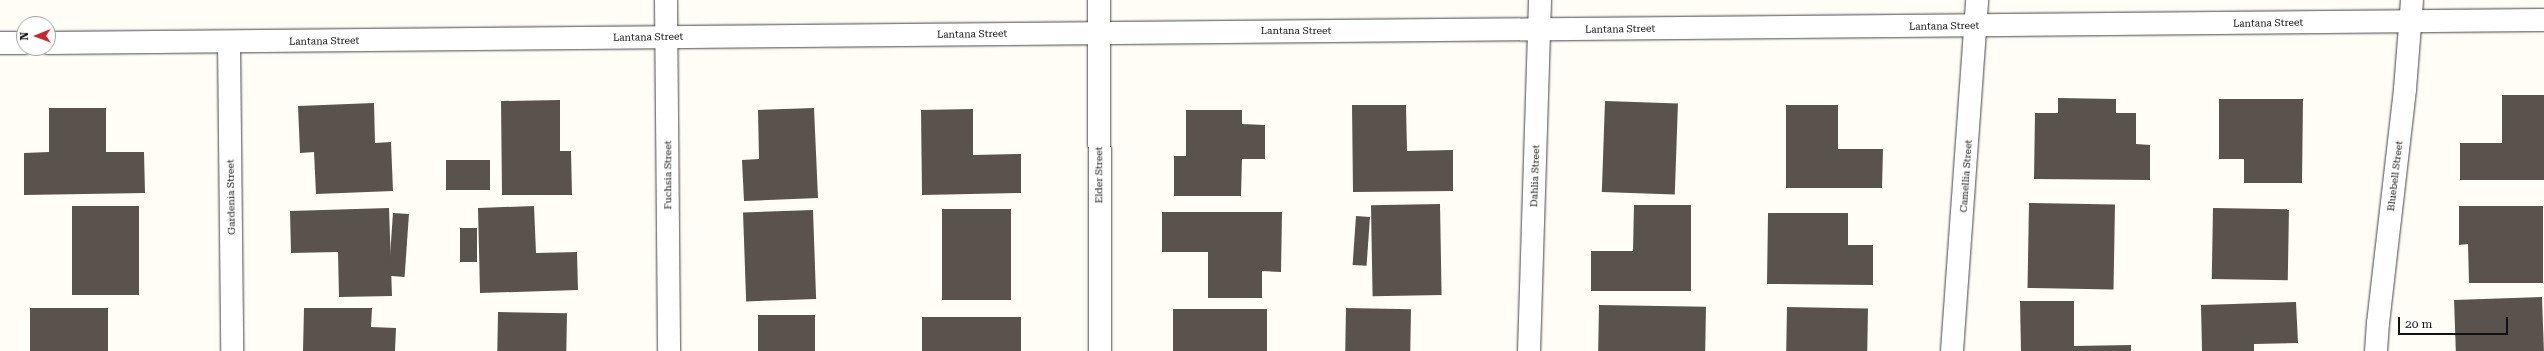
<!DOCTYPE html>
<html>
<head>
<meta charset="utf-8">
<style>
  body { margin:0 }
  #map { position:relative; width:2544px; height:351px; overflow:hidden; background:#fffdf5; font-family:"Roboto Serif",serif }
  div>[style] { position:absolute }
  .building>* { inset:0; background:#5a524d; transform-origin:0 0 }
  .roads { filter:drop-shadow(0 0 1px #444) drop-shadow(0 0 1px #444) }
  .minor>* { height:22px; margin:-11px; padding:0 11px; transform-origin:11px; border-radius:11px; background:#fff }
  span { translate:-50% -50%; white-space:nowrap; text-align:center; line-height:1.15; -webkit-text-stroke:4px #fff; paint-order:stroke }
  .street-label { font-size:10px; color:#111 }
  .north { position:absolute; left:16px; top:16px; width:40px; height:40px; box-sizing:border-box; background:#fff; border:1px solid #a0a0a0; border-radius:50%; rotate:269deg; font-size:11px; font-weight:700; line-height:16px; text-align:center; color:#111 }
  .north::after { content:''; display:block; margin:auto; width:14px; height:18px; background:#c4262e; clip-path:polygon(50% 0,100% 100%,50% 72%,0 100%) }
  .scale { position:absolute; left:2398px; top:317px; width:110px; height:18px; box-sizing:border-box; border:2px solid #111; border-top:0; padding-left:5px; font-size:12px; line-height:14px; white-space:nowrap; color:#111; -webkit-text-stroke:3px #fff; paint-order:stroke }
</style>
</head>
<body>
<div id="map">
  <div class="building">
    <div style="clip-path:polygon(2502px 95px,2544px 95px,2544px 180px,2460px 180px,2460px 143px,2502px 143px)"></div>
    <div style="clip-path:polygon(2058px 98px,2116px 99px,2116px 113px,2136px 113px,2136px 144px,2150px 145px,2150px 180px,2034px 179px,2035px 113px,2058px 113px)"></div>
    <div style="clip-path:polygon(2219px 99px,2303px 99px,2302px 183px,2244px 183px,2244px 159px,2219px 159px)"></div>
    <div style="clip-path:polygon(560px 100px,560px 151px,571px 151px,572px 195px,502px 195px,501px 101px)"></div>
    <div style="left:1605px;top:101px;width:73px;height:91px;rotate:2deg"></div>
    <div style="clip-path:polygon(374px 103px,375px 143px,391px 142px,393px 191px,316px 194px,314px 152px,300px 153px,298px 106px)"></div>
    <div style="clip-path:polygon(1352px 105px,1406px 105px,1407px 151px,1453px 150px,1453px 191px,1353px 192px)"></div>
    <div style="clip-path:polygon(1786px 105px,1838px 105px,1838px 149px,1883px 149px,1882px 188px,1786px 188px)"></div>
    <div style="clip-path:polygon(49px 108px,106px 108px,106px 152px,144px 152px,145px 193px,24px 195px,24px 153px,49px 152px)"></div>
    <div style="clip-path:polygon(814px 108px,818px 198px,744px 201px,742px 160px,759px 159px,758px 110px)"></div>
    <div style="clip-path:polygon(973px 109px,973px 155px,1021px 154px,1021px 193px,922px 195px,921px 110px)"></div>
    <div style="clip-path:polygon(1186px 110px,1242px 110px,1242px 124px,1265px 125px,1265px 159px,1242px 159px,1241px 196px,1174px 196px,1174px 156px,1186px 156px)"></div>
    <div style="left:446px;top:160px;width:44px;height:30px"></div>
    <div style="left:2029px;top:203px;width:86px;height:85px;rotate:1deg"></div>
    <div style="left:1440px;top:204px;width:91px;height:69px;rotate:89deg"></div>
    <div style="clip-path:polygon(1634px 205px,1691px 205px,1691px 291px,1591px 291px,1591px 251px,1633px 251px)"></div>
    <div style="left:139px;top:206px;width:89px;height:67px;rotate:90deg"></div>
    <div style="clip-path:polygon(534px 206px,536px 253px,577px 252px,578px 290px,480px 293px,478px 208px)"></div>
    <div style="clip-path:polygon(2459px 206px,2543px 206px,2543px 283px,2469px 283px,2468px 244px,2459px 245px)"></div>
    <div style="clip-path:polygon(389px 208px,392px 296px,339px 297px,338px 252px,291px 253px,290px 211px)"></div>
    <div style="left:2213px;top:208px;width:76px;height:71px;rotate:1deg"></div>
    <div style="left:942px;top:209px;width:69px;height:91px"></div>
    <div style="left:813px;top:210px;width:89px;height:70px;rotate:88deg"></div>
    <div style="clip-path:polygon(1162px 212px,1282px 212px,1281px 272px,1262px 271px,1262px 298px,1208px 298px,1208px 252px,1162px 252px)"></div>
    <div style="left:393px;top:213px;width:16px;height:63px;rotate:4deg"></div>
    <div style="clip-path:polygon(1768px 213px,1848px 213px,1848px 245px,1873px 245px,1873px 285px,1767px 284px)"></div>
    <div style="left:1356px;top:216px;width:14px;height:49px;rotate:4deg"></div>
    <div style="left:460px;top:228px;width:17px;height:34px"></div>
    <div style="left:2542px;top:297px;width:54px;height:88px;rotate:88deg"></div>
    <div style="clip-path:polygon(2020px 301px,2074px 301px,2074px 346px,2131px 345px,2131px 351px,2021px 351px)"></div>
    <div style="clip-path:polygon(2296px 302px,2298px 343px,2254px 344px,2254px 351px,2202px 351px,2201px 305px)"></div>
    <div style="left:1599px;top:305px;width:107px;height:46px;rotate:1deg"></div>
    <div style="left:1787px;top:307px;width:81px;height:44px;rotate:1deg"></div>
    <div style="left:30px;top:308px;width:78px;height:43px"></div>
    <div style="clip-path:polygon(304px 308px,372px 308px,371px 327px,396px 328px,395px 351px,303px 351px)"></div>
    <div style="left:1346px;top:308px;width:65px;height:43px;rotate:1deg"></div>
    <div style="left:1173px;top:309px;width:94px;height:42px"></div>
    <div style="left:498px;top:312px;width:69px;height:39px;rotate:1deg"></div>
    <div style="left:758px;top:315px;width:57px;height:36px"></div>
    <div style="left:922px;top:317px;width:99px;height:34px"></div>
  </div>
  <div class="roads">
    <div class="minor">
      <div style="left:666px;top:0;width:351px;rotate:89.5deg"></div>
      <div style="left:1099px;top:0;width:351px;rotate:89.8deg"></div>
      <div style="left:229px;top:42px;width:309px;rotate:89.4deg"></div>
      <div style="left:0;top:43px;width:24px"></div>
      <div style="left:48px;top:43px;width:2496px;rotate:-0.53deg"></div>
      <div style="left:1529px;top:351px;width:351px;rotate:-88.2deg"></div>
      <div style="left:1952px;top:351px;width:352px;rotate:-85.9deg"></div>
      <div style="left:2376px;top:351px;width:28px;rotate:-86deg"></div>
      <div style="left:2378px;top:323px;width:236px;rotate:-83.4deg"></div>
      <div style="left:2405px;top:89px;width:89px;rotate:-85.5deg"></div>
    </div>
  </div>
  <div class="street-label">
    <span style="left:2268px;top:23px;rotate:-1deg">Lantana Street</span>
    <span style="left:1944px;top:26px;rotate:-1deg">Lantana Street</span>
    <span style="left:1620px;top:29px;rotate:-1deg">Lantana Street</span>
    <span style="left:1296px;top:31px">Lantana Street</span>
    <span style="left:972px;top:34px;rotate:-1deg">Lantana Street</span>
    <span style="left:648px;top:37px;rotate:-1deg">Lantana Street</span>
    <span style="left:324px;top:41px;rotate:-1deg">Lantana Street</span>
    <span style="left:668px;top:175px;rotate:-90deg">Fuchsia Street</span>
    <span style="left:1099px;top:175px;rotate:-90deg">Elder Street</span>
    <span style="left:1535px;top:176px;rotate:-88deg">Dahlia Street</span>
    <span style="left:1966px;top:176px;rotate:-86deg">Camellia Street</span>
    <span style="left:2395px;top:176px;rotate:-83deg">Bluebell Street</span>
    <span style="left:231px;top:197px;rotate:-91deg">Gardenia Street</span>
  </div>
  <div class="north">N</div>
  <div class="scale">20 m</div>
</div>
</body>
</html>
